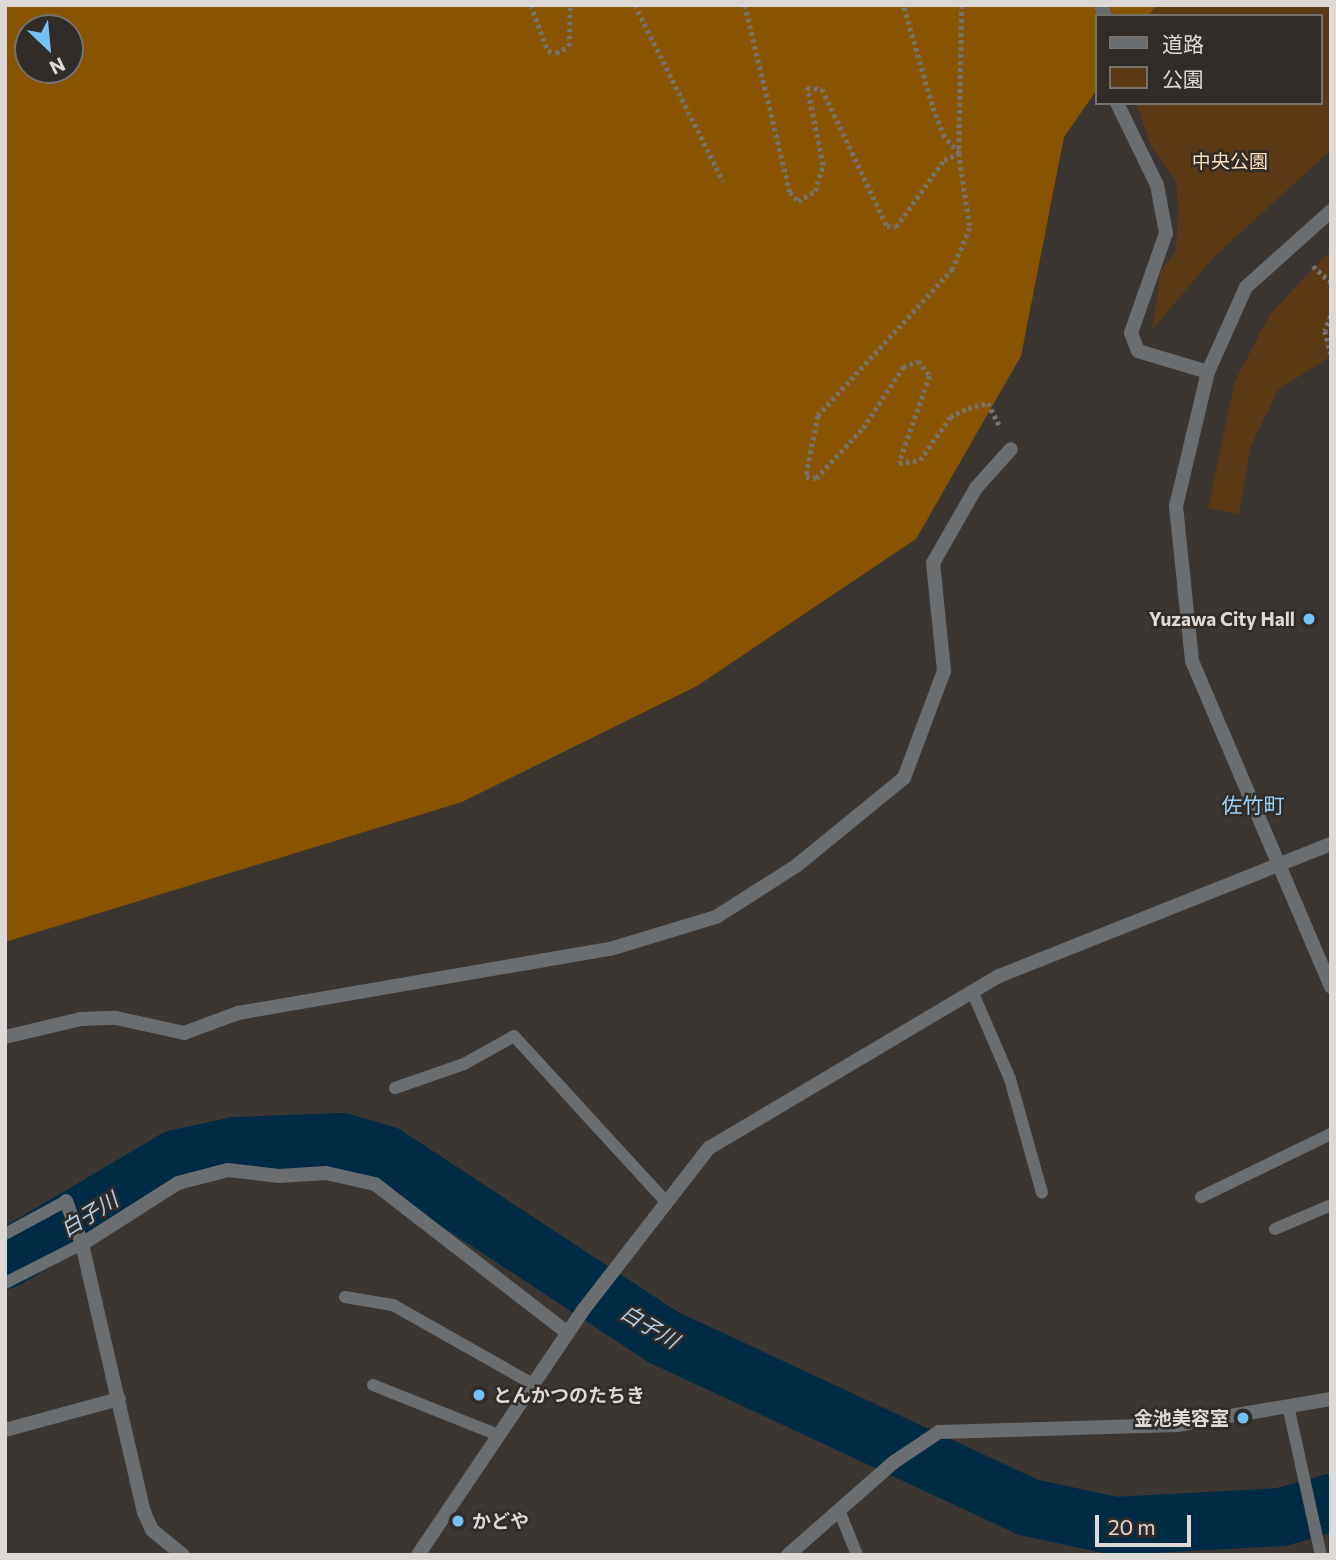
<!DOCTYPE html>
<html>
<head>
<meta charset="utf-8">
<style>
  body { margin:0 }
  #map { position:relative; width:1336px; height:1560px; overflow:hidden; background:#3b3631; font-family:Commissioner,"Noto Sans JP",sans-serif }
  div>[style] { position:absolute }
  .green>* { inset:0; background:#5a3b15 }
  .forest>* { inset:0; background:#885400 }
  .river>* { height:58px; margin:-29px; padding:0 29px; transform-origin:29px; border-radius:29px; background:#002b44 }
  .path>* { height:4.5px; margin-top:-2.25px; transform-origin:0; background:repeating-linear-gradient(90deg,#75716d 0 3.5px,transparent 0 7px) }
  .service>* { height:12px; margin:-6px; padding:0 6px; transform-origin:6px; border-radius:6px; background:#6b6e71 }
  .minor>* { height:14px; margin:-7px; padding:0 7px; transform-origin:7px; border-radius:7px; background:#6b6e71 }
  .tertiary>* { height:14px; margin:-7px; padding:0 7px; transform-origin:7px; border-radius:7px; background:#6b6e71 }
  .dots>* { width:19px; height:19px; translate:-50% -50%; box-sizing:border-box; border:4px solid #312c27; border-radius:50% }
  span { translate:-50% -50%; white-space:nowrap; text-align:center; line-height:1.15; -webkit-text-stroke:5px #312c27; paint-order:stroke }
  .park-label { font-size:19px; color:#fddebd }
  .poi-label { font-size:19px; color:#dcd9d6; font-weight:700 }
  .right { translate:-100% -50%; text-align:right }
  .left { translate:0 -50%; text-align:left }
  .neighbourhood-label { font-size:21px; color:#9bd1fa }
  .water-label { font-size:21px; color:#afd3ef; font-style:italic }
  .frame { position:absolute; inset:0; border:7px solid #dcd9d6; pointer-events:none }
  .legend { position:absolute; left:1095px; top:14px; width:228px; height:91px; box-sizing:border-box; background:#312c27; border:2px solid #75716d; margin:0; padding:9px 12px; list-style:none; font-size:21px; color:#dcd9d6 }
  .legend li { display:flex; align-items:center; gap:14px; height:35px }
  .legend b { width:35px; border:2px solid #75716d }
  .north { position:absolute; left:14px; top:14px; width:70px; height:70px; box-sizing:border-box; background:#312c27; border:2px solid #75716d; border-radius:50%; rotate:154deg; font-size:19px; font-weight:700; line-height:28px; text-align:center; color:#dcd9d6 }
  .north::after { content:''; display:block; margin:auto; width:24px; height:32px; background:#75c0f6; clip-path:polygon(50% 0,100% 100%,50% 72%,0 100%) }
  .scale { position:absolute; left:1095px; top:1515px; width:96px; height:32px; box-sizing:border-box; border:4px solid #dcd9d6; border-top:0; padding-left:9px; font-size:21px; line-height:24px; white-space:nowrap; color:#dcd9d6; -webkit-text-stroke:5px #312c27; paint-order:stroke }
</style>
</head>
<body>
<div id="map">
  <div class="green">
    <div style="clip-path:polygon(1127px 5px,1331px 5px,1331px 150px,1213px 258px,1152px 330px,1161px 270px,1176px 251px,1178px 210px,1176px 181px,1151px 146px,1136px 103px,1320px 103px,1320px 16px,1129px 16px)"></div>
    <div style="clip-path:polygon(1331px 250px,1331px 356px,1278px 390px,1251px 446px,1239px 514px,1208px 508px,1235px 381px,1270px 314px)"></div>
  </div>
  <div class="forest">
    <div style="clip-path:polygon(evenodd,5px 5px,1156px 5px,1148px 16px,1096px 16px,1096px 91px,1064px 137px,1021px 356px,916px 539px,697px 686px,462px 802px,5px 942px,5px 5px,28px 28px,70px 28px,70px 70px,28px 70px,28px 28px)"></div>
  </div>
  <div class="river">
    <div style="left:5px;top:1260px;width:199px;rotate:-30.6deg"></div>
    <div style="left:176px;top:1159px;width:60px;rotate:-12.4deg"></div>
    <div style="left:235px;top:1146px;width:107px;rotate:-2.1deg"></div>
    <div style="left:342px;top:1142px;width:46px;rotate:16.5deg"></div>
    <div style="left:386px;top:1155px;width:331px;rotate:33.3deg"></div>
    <div style="left:663px;top:1337px;width:402px;rotate:25deg"></div>
    <div style="left:1027px;top:1507px;width:90px;rotate:12.2deg"></div>
    <div style="left:1115px;top:1526px;width:166px;rotate:-3.1deg"></div>
    <div style="left:1281px;top:1517px;width:52px;rotate:-15.6deg"></div>
  </div>
  <div class="path">
    <div style="left:531px;top:5px;width:49px;rotate:69.7deg"></div>
    <div style="left:548px;top:51px;width:8px;rotate:14deg"></div>
    <div style="left:556px;top:53px;width:15px;rotate:-28deg"></div>
    <div style="left:569px;top:46px;width:41px;rotate:-88.6deg"></div>
    <div style="left:635px;top:5px;width:197px;rotate:63.4deg"></div>
    <div style="left:745px;top:5px;width:192px;rotate:76.5deg"></div>
    <div style="left:790px;top:192px;width:12px;rotate:48deg"></div>
    <div style="left:798px;top:201px;width:20px;rotate:-30deg"></div>
    <div style="left:815px;top:191px;width:27px;rotate:-73deg"></div>
    <div style="left:823px;top:165px;width:79px;rotate:-101.7deg"></div>
    <div style="left:807px;top:88px;width:15px;rotate:4deg"></div>
    <div style="left:822px;top:89px;width:152px;rotate:64.6deg"></div>
    <div style="left:887px;top:226px;width:9px;rotate:6deg"></div>
    <div style="left:896px;top:227px;width:82px;rotate:-54.4deg"></div>
    <div style="left:944px;top:160px;width:17px;rotate:-25deg"></div>
    <div style="left:959px;top:153px;width:22px;rotate:-133deg"></div>
    <div style="left:944px;top:137px;width:34px;rotate:-111deg"></div>
    <div style="left:932px;top:105px;width:104px;rotate:-106.2deg"></div>
    <div style="left:962px;top:5px;width:148px;rotate:91.2deg"></div>
    <div style="left:959px;top:153px;width:76px;rotate:81.7deg"></div>
    <div style="left:970px;top:228px;width:44px;rotate:112.5deg"></div>
    <div style="left:953px;top:269px;width:200px;rotate:132.6deg"></div>
    <div style="left:818px;top:416px;width:62px;rotate:101.1deg"></div>
    <div style="left:806px;top:477px;width:10px;rotate:6deg"></div>
    <div style="left:816px;top:478px;width:69px;rotate:-46.8deg"></div>
    <div style="left:863px;top:428px;width:73px;rotate:-56.7deg"></div>
    <div style="left:903px;top:367px;width:16px;rotate:-22deg"></div>
    <div style="left:918px;top:361px;width:19px;rotate:51deg"></div>
    <div style="left:930px;top:376px;width:92px;rotate:109.6deg"></div>
    <div style="left:899px;top:463px;width:21px;rotate:-8deg"></div>
    <div style="left:920px;top:460px;width:52px;rotate:-55.1deg"></div>
    <div style="left:950px;top:417px;width:20px;rotate:-27deg"></div>
    <div style="left:968px;top:408px;width:21px;rotate:-14deg"></div>
    <div style="left:988px;top:403px;width:28px;rotate:63deg"></div>
    <div style="left:1313px;top:266px;width:24px;rotate:42deg"></div>
    <div style="left:1331px;top:316px;width:16px;rotate:112deg"></div>
    <div style="left:1325px;top:331px;width:23px;rotate:75deg"></div>
  </div>
  <div class="service">
    <div style="left:972px;top:991px;width:96px;rotate:66.6deg"></div>
    <div style="left:1010px;top:1079px;width:118px;rotate:74.3deg"></div>
    <div style="left:395px;top:1088px;width:73px;rotate:-19.2deg"></div>
    <div style="left:464px;top:1064px;width:57px;rotate:-29.2deg"></div>
    <div style="left:514px;top:1036px;width:225px;rotate:47.5deg"></div>
    <div style="left:1201px;top:1197px;width:144px;rotate:-25.9deg"></div>
    <div style="left:1275px;top:1229px;width:61px;rotate:-23.2deg"></div>
    <div style="left:5px;top:1234px;width:69px;rotate:-28.4deg"></div>
    <div style="left:5px;top:1283px;width:86px;rotate:-26.9deg"></div>
    <div style="left:345px;top:1297px;width:49px;rotate:9.5deg"></div>
    <div style="left:393px;top:1305px;width:164px;rotate:29.5deg"></div>
    <div style="left:373px;top:1385px;width:135px;rotate:21.8deg"></div>
    <div style="left:1289px;top:1410px;width:148px;rotate:77.6deg"></div>
    <div style="left:839px;top:1510px;width:48px;rotate:68.2deg"></div>
  </div>
  <div class="minor">
    <div style="left:1101px;top:5px;width:12px;rotate:70deg"></div>
    <div style="left:1117px;top:103px;width:91px;rotate:64deg"></div>
    <div style="left:1157px;top:185px;width:49px;rotate:79.4deg"></div>
    <div style="left:1166px;top:233px;width:106px;rotate:109.3deg"></div>
    <div style="left:1131px;top:333px;width:19px;rotate:69deg"></div>
    <div style="left:1138px;top:351px;width:73px;rotate:16.7deg"></div>
    <div style="left:5px;top:1037px;width:78px;rotate:-13.3deg"></div>
    <div style="left:81px;top:1019px;width:35px;rotate:-2deg"></div>
    <div style="left:116px;top:1018px;width:70px;rotate:12.4deg"></div>
    <div style="left:184px;top:1033px;width:58px;rotate:-20.3deg"></div>
    <div style="left:238px;top:1013px;width:377px;rotate:-9.8deg"></div>
    <div style="left:610px;top:949px;width:111px;rotate:-16.8deg"></div>
    <div style="left:716px;top:917px;width:95px;rotate:-32.5deg"></div>
    <div style="left:796px;top:866px;width:139px;rotate:-39.2deg"></div>
    <div style="left:904px;top:778px;width:114px;rotate:-69.5deg"></div>
    <div style="left:944px;top:671px;width:109px;rotate:-95.8deg"></div>
    <div style="left:933px;top:563px;width:86px;rotate:-60.2deg"></div>
    <div style="left:976px;top:488px;width:52px;rotate:-48.1deg"></div>
    <div style="left:66px;top:1201px;width:46px;rotate:69.6deg"></div>
    <div style="left:82px;top:1244px;width:275px;rotate:77deg"></div>
    <div style="left:144px;top:1512px;width:20px;rotate:66deg"></div>
    <div style="left:152px;top:1530px;width:40px;rotate:39deg"></div>
    <div style="left:82px;top:1244px;width:114px;rotate:-32.4deg"></div>
    <div style="left:178px;top:1183px;width:52px;rotate:-14.6deg"></div>
    <div style="left:228px;top:1170px;width:51px;rotate:6.7deg"></div>
    <div style="left:279px;top:1176px;width:47px;rotate:-3.7deg"></div>
    <div style="left:326px;top:1173px;width:50px;rotate:12.7deg"></div>
    <div style="left:375px;top:1184px;width:244px;rotate:37.7deg"></div>
    <div style="left:5px;top:1430px;width:118px;rotate:-15.2deg"></div>
    <div style="left:418px;top:1555px;width:297px;rotate:-56deg"></div>
    <div style="left:584px;top:1309px;width:204px;rotate:-52.2deg"></div>
    <div style="left:709px;top:1148px;width:337px;rotate:-30.7deg"></div>
    <div style="left:999px;top:976px;width:357px;rotate:-21.7deg"></div>
    <div style="left:788px;top:1555px;width:141px;rotate:-41.3deg"></div>
    <div style="left:894px;top:1462px;width:54px;rotate:-33.7deg"></div>
    <div style="left:939px;top:1432px;width:238px;rotate:-1.7deg"></div>
    <div style="left:1177px;top:1425px;width:156px;rotate:-9.6deg"></div>
  </div>
  <div class="tertiary">
    <div style="left:1331px;top:211px;width:114px;rotate:138.2deg"></div>
    <div style="left:1246px;top:287px;width:93px;rotate:114.1deg"></div>
    <div style="left:1208px;top:372px;width:138px;rotate:103.4deg"></div>
    <div style="left:1176px;top:506px;width:156px;rotate:84.1deg"></div>
    <div style="left:1192px;top:661px;width:354px;rotate:66.9deg"></div>
  </div>
  <div class="dots">
    <div style="left:1309px;top:619px;background:#75c0f6"></div>
    <div style="left:479px;top:1395px;background:#75c0f6"></div>
    <div style="left:1243px;top:1418px;background:#75c0f6"></div>
    <div style="left:458px;top:1521px;background:#75c0f6"></div>
  </div>
  <div class="park-label">
    <span style="left:1230px;top:161px">中央公園</span>
  </div>
  <div class="poi-label">
    <span class="right" style="left:1295px;top:619px">Yuzawa City Hall</span>
    <span class="left" style="left:493px;top:1395px">とんかつのたちき</span>
    <span class="right" style="left:1229px;top:1418px">金池美容室</span>
    <span class="left" style="left:472px;top:1521px">かどや</span>
  </div>
  <div class="neighbourhood-label">
    <span style="left:1253px;top:805px">佐竹町</span>
  </div>
  <div class="water-label">
    <span style="left:89px;top:1214px;rotate:-32deg">白子川</span>
    <span style="left:650px;top:1326px;rotate:31deg">白子川</span>
  </div>
  <div class="frame"></div>
  <ul class="legend">
  <li><b style="height:9px;background:#6b6e71"></b>道路</li>
  <li><b style="height:19px;background:#5a3b15"></b>公園</li>
  </ul>
  <div class="north">N</div>
  <div class="scale">20 m</div>
</div>
</body>
</html>
